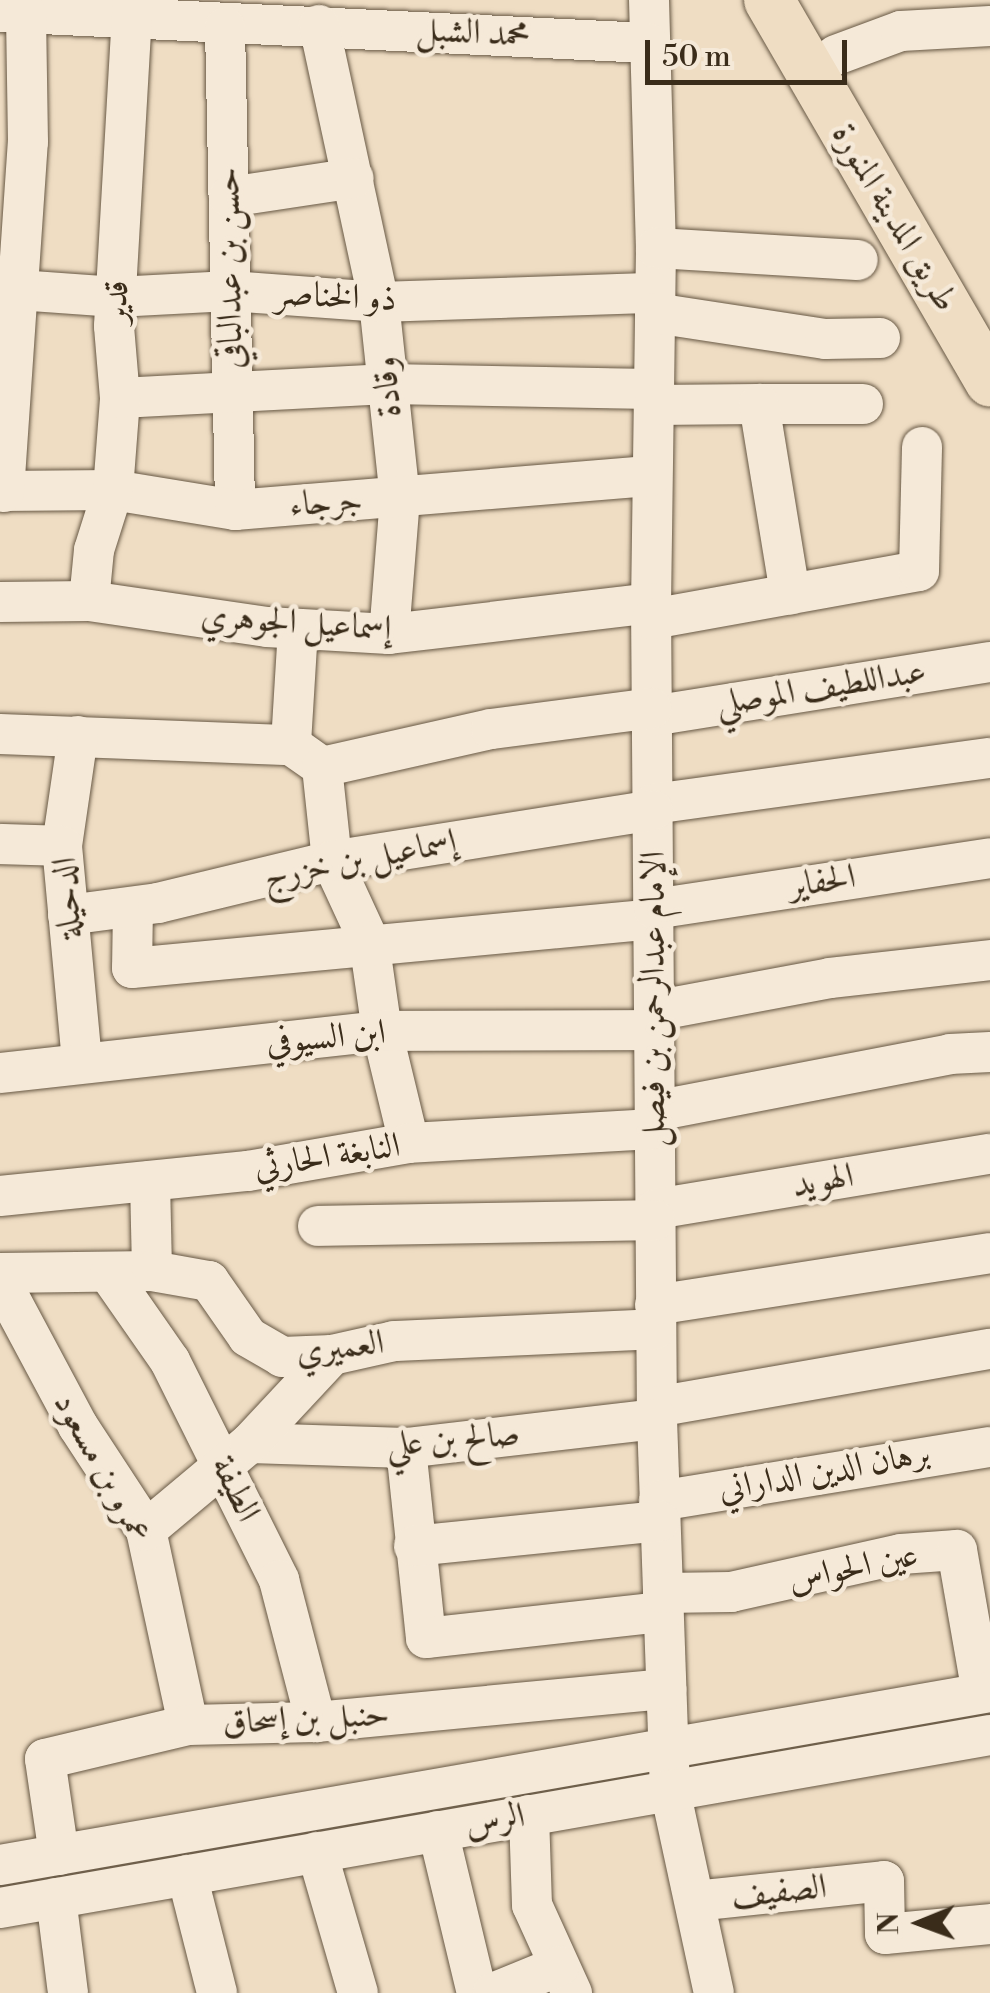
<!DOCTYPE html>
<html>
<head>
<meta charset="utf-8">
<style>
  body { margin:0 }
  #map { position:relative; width:990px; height:1993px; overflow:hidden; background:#efddc3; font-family:"Libre Bodoni",Amiri,serif }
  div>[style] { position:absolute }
  .roads { filter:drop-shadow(0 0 2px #675844) drop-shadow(0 0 2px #675844) }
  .minor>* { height:40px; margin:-20px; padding:0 20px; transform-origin:20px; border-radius:20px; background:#f5e9d8 }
  .major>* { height:50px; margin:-25px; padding:0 25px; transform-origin:25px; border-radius:25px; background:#efddc3 }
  span { translate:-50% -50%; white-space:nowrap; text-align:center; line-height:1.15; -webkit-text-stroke:9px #f5e9d8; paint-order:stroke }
  .street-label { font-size:35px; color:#3a2c1a }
  .north { position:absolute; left:870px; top:1873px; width:100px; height:100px; -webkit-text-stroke:8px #f5e9d8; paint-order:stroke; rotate:269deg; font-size:28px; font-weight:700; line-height:40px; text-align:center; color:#3a2c1a }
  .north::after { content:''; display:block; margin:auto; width:35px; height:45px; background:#3a2c1a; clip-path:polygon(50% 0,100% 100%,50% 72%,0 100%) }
  .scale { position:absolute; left:645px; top:40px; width:202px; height:45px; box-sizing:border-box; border:5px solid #3a2c1a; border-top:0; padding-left:12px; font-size:30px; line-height:35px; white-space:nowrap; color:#3a2c1a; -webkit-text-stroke:8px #f5e9d8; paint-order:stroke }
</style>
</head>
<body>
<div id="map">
  <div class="roads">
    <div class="minor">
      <div style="left:649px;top:0;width:248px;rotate:88.4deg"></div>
      <div style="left:656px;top:248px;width:355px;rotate:90.8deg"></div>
      <div style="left:651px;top:603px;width:816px;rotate:89.58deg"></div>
      <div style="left:657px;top:1419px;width:371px;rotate:88deg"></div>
      <div style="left:670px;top:1790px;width:208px;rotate:77.8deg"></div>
      <div style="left:0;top:12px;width:648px;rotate:2.74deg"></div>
      <div style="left:319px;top:25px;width:283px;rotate:77.8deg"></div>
      <div style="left:379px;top:302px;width:197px;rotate:83.9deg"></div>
      <div style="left:400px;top:498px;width:136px;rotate:94.6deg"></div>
      <div style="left:225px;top:27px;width:483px;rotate:88.8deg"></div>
      <div style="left:836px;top:55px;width:69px;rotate:-20.3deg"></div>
      <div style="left:901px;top:31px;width:89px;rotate:-3.2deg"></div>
      <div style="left:229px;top:197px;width:126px;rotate:-8.6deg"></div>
      <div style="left:656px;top:248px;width:202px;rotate:3.4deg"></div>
      <div style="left:18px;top:290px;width:98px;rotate:4.1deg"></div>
      <div style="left:116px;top:297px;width:114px;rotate:-3deg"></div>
      <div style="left:230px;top:291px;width:149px;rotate:4.2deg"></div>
      <div style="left:379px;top:302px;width:276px;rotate:-1.9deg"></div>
      <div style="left:655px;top:313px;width:172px;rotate:8.7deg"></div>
      <div style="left:825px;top:339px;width:55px;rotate:-1deg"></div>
      <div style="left:120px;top:398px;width:268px;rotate:-3deg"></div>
      <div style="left:388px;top:384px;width:266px;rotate:1.1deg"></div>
      <div style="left:759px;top:404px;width:104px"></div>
      <div style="left:654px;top:405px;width:105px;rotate:-0.5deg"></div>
      <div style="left:759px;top:404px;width:193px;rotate:80.7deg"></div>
      <div style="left:0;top:491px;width:113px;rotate:-0.5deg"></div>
      <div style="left:113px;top:490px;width:124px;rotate:9.3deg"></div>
      <div style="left:235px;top:510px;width:418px;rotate:-4.7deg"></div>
      <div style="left:4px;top:492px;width:351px;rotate:-86.1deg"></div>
      <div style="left:28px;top:142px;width:129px;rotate:-90.9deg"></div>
      <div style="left:89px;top:601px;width:51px;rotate:-84.4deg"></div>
      <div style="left:94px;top:550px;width:63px;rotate:-72.4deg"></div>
      <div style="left:113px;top:490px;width:92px;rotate:-85.6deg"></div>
      <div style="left:120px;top:398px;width:72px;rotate:-94.8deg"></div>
      <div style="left:114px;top:326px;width:327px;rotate:-86.7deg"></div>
      <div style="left:0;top:602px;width:89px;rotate:-0.6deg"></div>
      <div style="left:89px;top:601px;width:180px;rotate:8.3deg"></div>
      <div style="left:267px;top:627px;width:122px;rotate:3.3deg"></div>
      <div style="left:389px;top:634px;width:264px;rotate:-6.7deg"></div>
      <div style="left:652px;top:619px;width:271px;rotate:-10.2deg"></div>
      <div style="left:919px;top:571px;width:124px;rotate:-88.6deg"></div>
      <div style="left:298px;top:629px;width:116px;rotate:93.5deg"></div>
      <div style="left:291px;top:745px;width:38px;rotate:35deg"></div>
      <div style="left:322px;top:767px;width:95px;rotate:83.9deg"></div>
      <div style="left:332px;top:861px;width:88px;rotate:65.2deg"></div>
      <div style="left:369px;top:941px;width:91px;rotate:81.8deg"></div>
      <div style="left:382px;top:1031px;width:115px;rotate:76.4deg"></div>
      <div style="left:652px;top:716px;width:342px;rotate:-9.1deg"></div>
      <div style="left:0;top:734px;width:291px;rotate:2.2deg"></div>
      <div style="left:78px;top:736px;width:111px;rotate:98.3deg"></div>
      <div style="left:62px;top:846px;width:216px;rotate:84.7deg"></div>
      <div style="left:322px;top:767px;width:173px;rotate:-12.7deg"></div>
      <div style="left:491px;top:729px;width:162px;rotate:-7.4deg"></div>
      <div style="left:653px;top:804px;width:340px;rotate:-7.8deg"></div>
      <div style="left:0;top:844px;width:62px;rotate:1.8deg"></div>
      <div style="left:133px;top:907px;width:61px;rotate:90.9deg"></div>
      <div style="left:132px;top:968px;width:524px;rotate:-5.36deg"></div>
      <div style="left:654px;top:909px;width:340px;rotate:-8.6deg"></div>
      <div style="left:68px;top:915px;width:91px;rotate:-7.6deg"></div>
      <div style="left:158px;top:903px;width:179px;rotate:-13.6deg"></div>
      <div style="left:332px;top:861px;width:325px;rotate:-9deg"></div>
      <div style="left:654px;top:1011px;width:179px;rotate:-10.6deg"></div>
      <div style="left:830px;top:978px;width:161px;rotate:-6.4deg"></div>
      <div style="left:0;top:1073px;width:384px;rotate:-6.3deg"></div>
      <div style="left:382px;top:1031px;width:272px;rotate:-0.2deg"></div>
      <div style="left:655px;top:1111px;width:300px;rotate:-10.9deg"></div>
      <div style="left:950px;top:1054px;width:40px;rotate:-2.9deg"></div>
      <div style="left:150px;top:1181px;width:90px;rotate:88.7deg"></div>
      <div style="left:0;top:1196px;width:249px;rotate:-5.8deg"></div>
      <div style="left:248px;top:1171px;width:163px;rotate:-9.9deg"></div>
      <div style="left:409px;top:1143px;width:246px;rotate:-3.3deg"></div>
      <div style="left:656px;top:1209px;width:338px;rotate:-9.4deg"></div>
      <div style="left:318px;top:1226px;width:337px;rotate:-1deg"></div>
      <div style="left:0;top:1273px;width:152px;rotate:-0.8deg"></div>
      <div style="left:152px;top:1271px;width:58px;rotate:10deg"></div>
      <div style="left:209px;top:1281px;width:68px;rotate:55.1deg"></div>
      <div style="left:248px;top:1337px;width:39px;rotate:30deg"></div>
      <div style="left:282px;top:1357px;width:50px;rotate:-2.3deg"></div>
      <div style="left:332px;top:1355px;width:64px;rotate:-12.7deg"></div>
      <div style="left:394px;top:1341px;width:261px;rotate:-2.6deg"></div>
      <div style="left:110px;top:1275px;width:105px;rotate:55.1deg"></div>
      <div style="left:170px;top:1361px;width:245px;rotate:63.5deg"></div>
      <div style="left:279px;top:1580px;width:147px;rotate:75.4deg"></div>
      <div style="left:0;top:1280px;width:166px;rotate:61.9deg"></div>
      <div style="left:78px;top:1426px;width:124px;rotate:56.8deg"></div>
      <div style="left:146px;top:1530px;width:199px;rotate:77.8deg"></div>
      <div style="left:655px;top:1305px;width:339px;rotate:-8.8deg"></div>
      <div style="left:656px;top:1407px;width:339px;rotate:-9.9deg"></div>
      <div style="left:250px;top:1443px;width:156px;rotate:1.8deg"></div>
      <div style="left:406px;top:1448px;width:253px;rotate:-6.6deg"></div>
      <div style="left:406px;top:1448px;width:191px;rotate:84deg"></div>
      <div style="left:426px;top:1638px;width:238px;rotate:-6.3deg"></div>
      <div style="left:659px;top:1501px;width:335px;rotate:-9.3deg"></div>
      <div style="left:146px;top:1530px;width:136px;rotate:-39.9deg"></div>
      <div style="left:250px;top:1443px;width:120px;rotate:-47deg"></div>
      <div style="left:414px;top:1546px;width:247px;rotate:-5.8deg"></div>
      <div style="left:663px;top:1593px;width:68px;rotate:-0.8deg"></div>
      <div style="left:731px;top:1592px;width:174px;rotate:-12.6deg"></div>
      <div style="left:901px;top:1554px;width:56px;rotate:-4.1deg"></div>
      <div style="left:957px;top:1550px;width:145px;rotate:80.1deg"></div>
      <div style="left:529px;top:1815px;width:90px;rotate:88.1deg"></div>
      <div style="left:532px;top:1905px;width:97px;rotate:65.6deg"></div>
      <div style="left:438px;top:1831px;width:167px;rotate:76.5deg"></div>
      <div style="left:317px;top:1852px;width:147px;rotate:73.8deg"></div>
      <div style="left:59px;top:1855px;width:97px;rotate:-98.3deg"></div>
      <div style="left:45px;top:1759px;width:147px;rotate:-13.4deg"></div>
      <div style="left:188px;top:1725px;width:128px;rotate:-1.3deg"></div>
      <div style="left:316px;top:1722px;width:352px;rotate:-5.4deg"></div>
      <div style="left:0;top:1865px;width:1005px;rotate:-9.91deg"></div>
      <div style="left:187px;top:1875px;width:122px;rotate:75.7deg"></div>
      <div style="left:56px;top:1898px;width:96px;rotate:82.8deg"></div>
      <div style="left:695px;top:1901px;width:190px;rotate:-6deg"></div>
      <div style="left:884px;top:1881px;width:53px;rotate:88.9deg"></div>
      <div style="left:885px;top:1934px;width:105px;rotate:-5.4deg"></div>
      <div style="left:0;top:1908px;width:1005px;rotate:-9.91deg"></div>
      <div style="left:493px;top:1993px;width:71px;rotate:-22.2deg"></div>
    </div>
    <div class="major">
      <div style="left:769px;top:0;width:441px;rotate:59.9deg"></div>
    </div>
  </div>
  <div class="street-label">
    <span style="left:473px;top:33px;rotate:3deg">محمد الشبل</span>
    <span style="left:894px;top:218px;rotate:59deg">طريق المدينة المنورة</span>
    <span style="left:230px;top:268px;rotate:-91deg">حسن بن عبدالباقي</span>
    <span style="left:336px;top:297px;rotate:3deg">ذو الخناصر</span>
    <span style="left:117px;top:302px;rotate:-88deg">قدير</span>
    <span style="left:388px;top:387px;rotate:-96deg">وقادة</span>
    <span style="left:326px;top:503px;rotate:-4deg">جرجاء</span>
    <span style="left:296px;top:623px;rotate:4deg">إسماعيل الجوهري</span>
    <span style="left:821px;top:688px;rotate:-9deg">عبداللطيف الموصلي</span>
    <span style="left:360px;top:860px;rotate:-11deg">إسماعيل بن خزرج</span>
    <span style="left:822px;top:882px;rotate:-9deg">الحفاير</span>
    <span style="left:68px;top:898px;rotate:-94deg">الدحيلة</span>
    <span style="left:654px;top:999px;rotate:-90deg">الإمام عبدالرحمن بن فيصل</span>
    <span style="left:326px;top:1038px;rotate:-5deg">ابن السيوفي</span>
    <span style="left:327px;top:1157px;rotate:-9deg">النابغة الحارثي</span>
    <span style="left:823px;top:1181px;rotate:-10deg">الهويد</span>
    <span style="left:340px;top:1348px;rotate:-7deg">العميري</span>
    <span style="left:453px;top:1440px;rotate:-5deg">صالح بن علي</span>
    <span style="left:102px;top:1468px;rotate:61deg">عمرو بن مسعود</span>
    <span style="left:824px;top:1472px;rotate:-10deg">برهان الدين الداراني</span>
    <span style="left:235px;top:1489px;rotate:64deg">الطيفة</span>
    <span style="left:853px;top:1568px;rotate:-12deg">عين الحواس</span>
    <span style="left:306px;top:1719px;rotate:-3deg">حنبل بن إسحاق</span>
    <span style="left:495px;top:1821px;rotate:-10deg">الرس</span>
    <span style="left:779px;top:1892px;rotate:-6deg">الصفيف</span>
  </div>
  <div class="north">N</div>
  <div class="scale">50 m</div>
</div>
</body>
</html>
